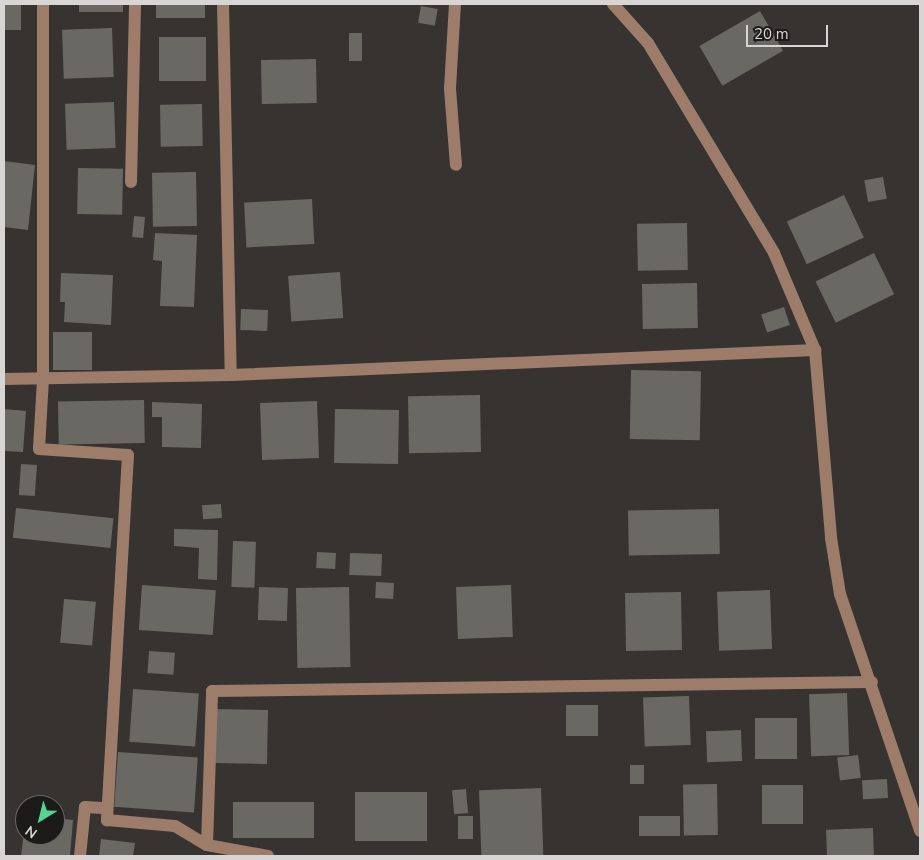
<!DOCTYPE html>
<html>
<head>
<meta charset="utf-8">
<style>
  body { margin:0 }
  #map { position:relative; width:924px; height:860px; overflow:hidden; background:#363330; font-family:"Nunito Sans",sans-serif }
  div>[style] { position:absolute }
  .building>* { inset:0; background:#6a6863; transform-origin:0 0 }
  .minor>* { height:12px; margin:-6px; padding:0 6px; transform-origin:6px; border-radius:6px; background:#9d7c6a }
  span { translate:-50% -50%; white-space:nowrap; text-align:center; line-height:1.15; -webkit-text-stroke:4.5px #1c1b19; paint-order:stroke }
  .frame { position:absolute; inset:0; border:5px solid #d8d6d4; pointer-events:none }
  .north { position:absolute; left:15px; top:795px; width:50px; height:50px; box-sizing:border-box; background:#1c1b19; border:1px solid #676664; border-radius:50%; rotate:216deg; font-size:14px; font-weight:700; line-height:20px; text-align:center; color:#d8d6d4 }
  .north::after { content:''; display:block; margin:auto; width:18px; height:22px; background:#54d395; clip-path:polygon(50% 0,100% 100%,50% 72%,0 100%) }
  .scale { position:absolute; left:746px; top:25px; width:82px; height:22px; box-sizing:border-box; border:2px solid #d8d6d4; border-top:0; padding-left:6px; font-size:15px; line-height:18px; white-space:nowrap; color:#d8d6d4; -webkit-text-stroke:4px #1c1b19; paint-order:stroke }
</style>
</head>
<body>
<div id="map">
  <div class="building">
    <div style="left:4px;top:4px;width:17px;height:26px"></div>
    <div style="left:79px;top:4px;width:44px;height:8px"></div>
    <div style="left:156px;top:4px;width:49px;height:14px"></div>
    <div style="left:421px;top:6px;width:17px;height:17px;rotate:10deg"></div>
    <div style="left:760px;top:11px;width:46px;height:70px;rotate:60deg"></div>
    <div style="left:112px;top:28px;width:49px;height:50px;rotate:88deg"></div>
    <div style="left:349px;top:33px;width:13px;height:28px"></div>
    <div style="left:159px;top:37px;width:47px;height:44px"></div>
    <div style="left:316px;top:59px;width:44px;height:55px;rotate:89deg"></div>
    <div style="left:114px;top:102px;width:46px;height:49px;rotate:88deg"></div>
    <div style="left:202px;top:104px;width:42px;height:42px;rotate:89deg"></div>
    <div style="clip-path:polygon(4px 161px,35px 165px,28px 230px,4px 227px)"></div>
    <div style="left:78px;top:168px;width:45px;height:46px;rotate:1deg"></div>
    <div style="left:196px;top:172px;width:54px;height:44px;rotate:89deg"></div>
    <div style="left:883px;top:177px;width:22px;height:19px;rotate:80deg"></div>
    <div style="left:844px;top:195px;width:47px;height:63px;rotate:65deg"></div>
    <div style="left:312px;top:199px;width:45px;height:68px;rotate:87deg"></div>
    <div style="left:134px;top:216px;width:11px;height:21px;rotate:5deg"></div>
    <div style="left:687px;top:223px;width:47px;height:50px;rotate:89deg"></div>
    <div style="clip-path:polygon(155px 233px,197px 235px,194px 307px,160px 306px,162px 261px,153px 260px)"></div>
    <div style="left:874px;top:253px;width:46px;height:65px;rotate:64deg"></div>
    <div style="left:340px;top:272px;width:46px;height:52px;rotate:86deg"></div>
    <div style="clip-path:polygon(61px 273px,113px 275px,111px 325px,64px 322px,65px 302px,60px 302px)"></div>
    <div style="left:697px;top:283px;width:45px;height:55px;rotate:89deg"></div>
    <div style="left:784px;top:307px;width:19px;height:24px;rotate:72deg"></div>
    <div style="left:241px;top:309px;width:27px;height:21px;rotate:2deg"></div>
    <div style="left:92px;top:332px;width:38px;height:39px;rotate:90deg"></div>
    <div style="left:631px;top:370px;width:70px;height:69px;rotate:1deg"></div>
    <div style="left:480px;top:395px;width:57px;height:72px;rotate:89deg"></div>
    <div style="left:144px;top:400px;width:43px;height:86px;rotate:89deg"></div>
    <div style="left:317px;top:401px;width:57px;height:57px;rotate:88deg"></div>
    <div style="clip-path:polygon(152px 402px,202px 404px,201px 448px,162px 447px,162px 417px,152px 417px)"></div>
    <div style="clip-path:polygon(4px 409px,26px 411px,23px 452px,4px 451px)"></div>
    <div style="left:335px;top:409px;width:64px;height:54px;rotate:1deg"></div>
    <div style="left:21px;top:464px;width:16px;height:31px;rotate:4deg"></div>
    <div style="left:221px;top:504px;width:14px;height:19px;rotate:86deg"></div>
    <div style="left:16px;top:508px;width:98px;height:30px;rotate:6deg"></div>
    <div style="left:719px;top:509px;width:45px;height:91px;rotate:89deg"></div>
    <div style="clip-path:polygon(174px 529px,218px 530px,217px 580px,198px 579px,199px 548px,174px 546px)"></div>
    <div style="left:233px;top:541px;width:23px;height:46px;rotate:2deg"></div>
    <div style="left:317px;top:552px;width:19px;height:16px;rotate:3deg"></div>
    <div style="left:350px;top:553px;width:32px;height:22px;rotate:2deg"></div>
    <div style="left:376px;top:582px;width:18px;height:16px;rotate:3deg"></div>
    <div style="left:142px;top:585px;width:74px;height:45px;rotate:4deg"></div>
    <div style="left:511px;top:585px;width:52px;height:55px;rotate:88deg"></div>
    <div style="left:259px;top:587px;width:29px;height:33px;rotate:2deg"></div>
    <div style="left:349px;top:587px;width:80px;height:53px;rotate:89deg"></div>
    <div style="left:770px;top:590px;width:59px;height:53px;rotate:88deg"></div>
    <div style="left:681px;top:592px;width:58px;height:56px;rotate:89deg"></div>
    <div style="left:64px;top:599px;width:32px;height:44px;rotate:5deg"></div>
    <div style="left:149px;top:651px;width:26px;height:22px;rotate:4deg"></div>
    <div style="left:133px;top:689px;width:66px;height:53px;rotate:4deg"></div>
    <div style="left:847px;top:693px;width:62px;height:38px;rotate:88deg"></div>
    <div style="left:689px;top:696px;width:49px;height:46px;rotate:88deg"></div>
    <div style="left:566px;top:705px;width:32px;height:31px"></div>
    <div style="left:212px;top:709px;width:56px;height:54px;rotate:1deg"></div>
    <div style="left:755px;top:718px;width:42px;height:41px"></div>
    <div style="left:741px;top:730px;width:31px;height:35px;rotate:88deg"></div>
    <div style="left:118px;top:752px;width:80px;height:55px;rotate:4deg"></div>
    <div style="left:858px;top:755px;width:23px;height:21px;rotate:83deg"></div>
    <div style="left:630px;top:765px;width:14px;height:19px"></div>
    <div style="left:887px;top:779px;width:19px;height:25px;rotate:87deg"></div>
    <div style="left:717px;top:784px;width:51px;height:34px;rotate:89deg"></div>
    <div style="left:762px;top:785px;width:41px;height:39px"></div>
    <div style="left:541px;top:788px;width:68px;height:62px;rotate:88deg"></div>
    <div style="left:466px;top:789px;width:24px;height:14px;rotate:85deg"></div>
    <div style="left:427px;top:792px;width:49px;height:72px;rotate:90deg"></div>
    <div style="left:314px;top:802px;width:36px;height:81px;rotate:90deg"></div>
    <div style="left:458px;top:816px;width:15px;height:23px"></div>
    <div style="left:680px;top:816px;width:20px;height:41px;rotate:90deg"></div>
    <div style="clip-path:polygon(55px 818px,73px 820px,70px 856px,21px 856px,24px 831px,25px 835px,55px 835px)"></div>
    <div style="left:873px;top:828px;width:28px;height:47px;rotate:88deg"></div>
    <div style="clip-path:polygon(101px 839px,135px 843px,133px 856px,99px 856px)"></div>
  </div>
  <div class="minor">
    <div style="left:43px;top:4px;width:375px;rotate:90deg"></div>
    <div style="left:43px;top:379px;width:70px;rotate:93.3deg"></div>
    <div style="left:39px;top:449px;width:89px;rotate:3.9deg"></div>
    <div style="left:128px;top:455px;width:366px;rotate:93.3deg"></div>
    <div style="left:107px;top:820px;width:68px;rotate:5deg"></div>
    <div style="left:175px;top:826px;width:37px;rotate:31deg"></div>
    <div style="left:207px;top:845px;width:62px;rotate:10.2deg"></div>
    <div style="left:223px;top:4px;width:371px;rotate:88.8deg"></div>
    <div style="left:455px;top:4px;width:85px;rotate:93.4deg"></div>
    <div style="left:450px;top:89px;width:76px;rotate:85.5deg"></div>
    <div style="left:613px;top:4px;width:52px;rotate:48.1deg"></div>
    <div style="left:648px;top:43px;width:245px;rotate:59deg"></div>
    <div style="left:774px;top:253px;width:105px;rotate:67.1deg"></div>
    <div style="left:815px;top:350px;width:189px;rotate:85.1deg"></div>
    <div style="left:831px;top:538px;width:57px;rotate:80.9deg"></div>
    <div style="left:840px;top:594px;width:250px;rotate:71.3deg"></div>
    <div style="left:131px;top:182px;width:178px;rotate:-88.7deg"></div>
    <div style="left:4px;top:379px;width:227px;rotate:-1deg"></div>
    <div style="left:231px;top:375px;width:585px;rotate:-2.45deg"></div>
    <div style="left:207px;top:845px;width:154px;rotate:-88.1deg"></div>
    <div style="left:212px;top:691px;width:660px;rotate:-0.78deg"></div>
    <div style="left:80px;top:856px;width:49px;rotate:-84.2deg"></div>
    <div style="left:85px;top:807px;width:22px;rotate:3deg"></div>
  </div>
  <div class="frame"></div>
  <div class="north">N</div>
  <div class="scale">20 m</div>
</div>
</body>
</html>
